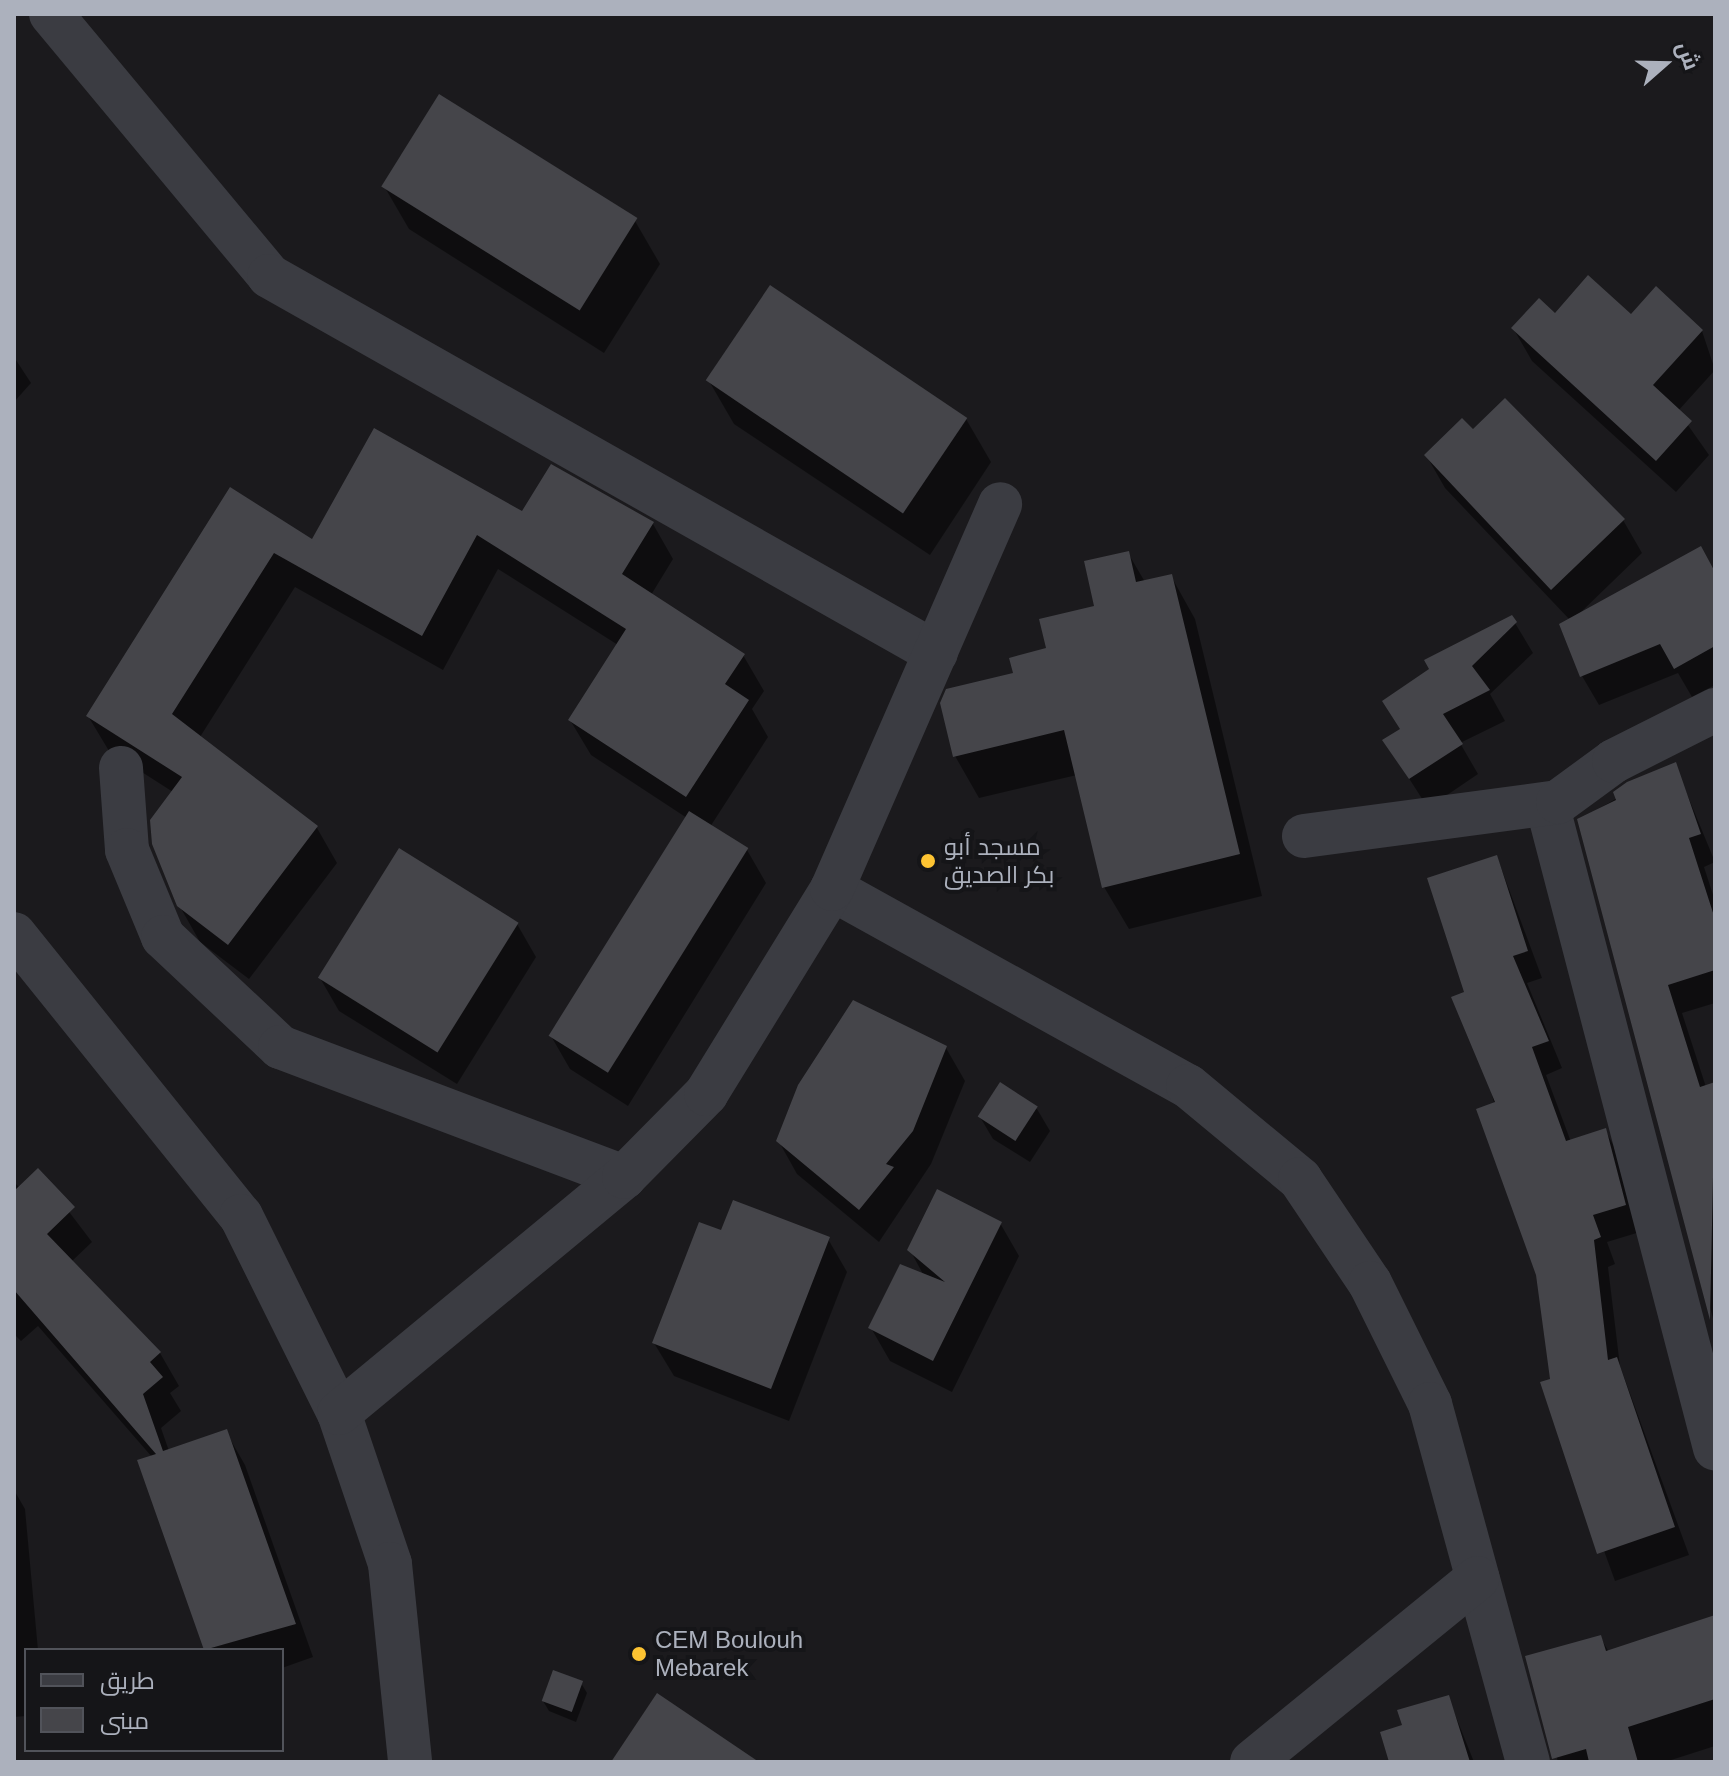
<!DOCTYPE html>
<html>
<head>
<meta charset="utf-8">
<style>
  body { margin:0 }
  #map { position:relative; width:1729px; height:1776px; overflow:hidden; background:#1b1a1d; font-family:Helvetica,Cairo,sans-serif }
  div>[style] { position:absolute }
  .shadow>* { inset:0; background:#0007 }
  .building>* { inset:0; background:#45454a; transform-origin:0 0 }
  .minor>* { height:44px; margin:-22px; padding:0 22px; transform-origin:22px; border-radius:22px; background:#3b3c42 }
  .dots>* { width:22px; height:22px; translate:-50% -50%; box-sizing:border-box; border:4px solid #151518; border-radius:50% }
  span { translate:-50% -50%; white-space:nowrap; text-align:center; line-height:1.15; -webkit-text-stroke:8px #151518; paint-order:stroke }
  .poi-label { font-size:24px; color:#acb1bd }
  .left { translate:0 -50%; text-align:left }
  .frame { position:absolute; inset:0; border:16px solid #acb1bd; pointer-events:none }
  .legend { position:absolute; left:24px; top:1648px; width:260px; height:104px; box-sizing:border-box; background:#151518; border:2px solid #51535a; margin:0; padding:10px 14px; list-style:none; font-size:24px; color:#acb1bd }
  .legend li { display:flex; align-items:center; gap:16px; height:40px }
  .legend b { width:40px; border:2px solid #51535a }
  .north { position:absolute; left:1625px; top:24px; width:80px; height:80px; -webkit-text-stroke:6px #151518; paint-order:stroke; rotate:70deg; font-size:22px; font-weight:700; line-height:32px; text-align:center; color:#acb1bd }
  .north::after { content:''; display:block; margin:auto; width:28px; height:36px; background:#acb1bd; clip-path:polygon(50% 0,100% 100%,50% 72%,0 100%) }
</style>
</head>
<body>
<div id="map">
  <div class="shadow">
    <div style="clip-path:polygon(384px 186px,635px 221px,660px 264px,604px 353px,409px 229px)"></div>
    <div style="clip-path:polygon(1555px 316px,1702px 331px,1715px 370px,1678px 411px,1709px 455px,1676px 492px,1532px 361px,1513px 328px)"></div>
    <div style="clip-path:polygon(14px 357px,31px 383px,14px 402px)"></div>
    <div style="clip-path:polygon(709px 381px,966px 419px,991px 462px,930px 555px,734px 424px)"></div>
    <div style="clip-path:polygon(1472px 431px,1623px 520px,1642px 553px,1580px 613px,1715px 575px,1715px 685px,1692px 697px,1678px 673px,1599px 705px,1582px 676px,1570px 620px,1445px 488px,1426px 455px)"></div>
    <div style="clip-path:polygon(231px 490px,313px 542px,523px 513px,653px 524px,673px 559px,651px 595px,743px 655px,764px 691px,752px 709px,768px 737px,710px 827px,747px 850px,766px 883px,628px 1106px,570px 1069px,551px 1036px,687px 818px,591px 755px,570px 720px,618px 645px,498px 569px,443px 670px,295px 587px,200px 737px,317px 828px,337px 863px,249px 979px,200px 942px,179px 905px,173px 792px,109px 751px,88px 716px)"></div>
    <div style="clip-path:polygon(1128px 553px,1145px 582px,1171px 576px,1195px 619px,1262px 896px,1129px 929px,1104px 887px,1077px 775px,979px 798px,955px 756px,1015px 675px,1096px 607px)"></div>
    <div style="clip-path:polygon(1515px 623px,1533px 653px,1490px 694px,1505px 721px,1460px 743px,1478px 774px,1428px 808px,1385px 741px,1401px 730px,1432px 670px)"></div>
    <div style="clip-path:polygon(1675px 765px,1715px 862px,1704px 867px,1715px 901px,1715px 1003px,1682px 1013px,1706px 1087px,1715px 1084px,1715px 1326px,1579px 820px)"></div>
    <div style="clip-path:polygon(1497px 857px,1542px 978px,1527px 983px,1562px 1068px,1546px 1075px,1571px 1142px,1605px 1130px,1620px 1157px,1640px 1232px,1607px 1242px,1615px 1264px,1608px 1267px,1620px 1366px,1689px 1555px,1615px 1581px,1543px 1383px,1552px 1380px,1538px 1275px,1466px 993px)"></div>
    <div style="clip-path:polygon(517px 924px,536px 957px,457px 1084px,339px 1011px,320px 978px)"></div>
    <div style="clip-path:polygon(946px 1048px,965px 1081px,931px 1164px,879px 1242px,797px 1174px,778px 1140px)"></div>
    <div style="clip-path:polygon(1037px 1109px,1050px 1131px,1030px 1162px,993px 1139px,980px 1117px)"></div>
    <div style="clip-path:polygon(38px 1171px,92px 1242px,71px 1262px,160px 1353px,179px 1386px,170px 1393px,181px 1411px,161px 1428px,169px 1451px,226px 1432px,245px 1465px,313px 1657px,282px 1668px,282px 1650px,207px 1650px,140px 1462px,152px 1457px,38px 1326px,21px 1341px,14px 1334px,14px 1182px,20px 1188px)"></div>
    <div style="clip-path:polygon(1000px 1223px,1019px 1256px,952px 1392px,890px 1361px,871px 1328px,924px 1276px,910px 1250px)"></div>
    <div style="clip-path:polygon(722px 1233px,828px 1239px,847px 1272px,789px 1421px,674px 1376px,654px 1343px)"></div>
    <div style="clip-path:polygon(14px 1490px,25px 1509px,38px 1650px,26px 1650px,26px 1716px,14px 1717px)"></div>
    <div style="clip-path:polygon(1715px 1617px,1715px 1746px,1665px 1762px,1558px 1762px,1527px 1657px,1600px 1637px,1609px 1652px)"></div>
    <div style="clip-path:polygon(581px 1683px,587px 1693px,576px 1722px,549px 1711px,543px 1701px)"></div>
    <div style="clip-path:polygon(1448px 1697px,1474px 1762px,1392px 1762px,1405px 1727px)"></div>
  </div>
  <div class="building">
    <div style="left:439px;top:94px;width:234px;height:109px;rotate:32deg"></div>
    <div style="clip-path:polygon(1588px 275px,1631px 314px,1656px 286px,1703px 330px,1653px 385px,1692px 421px,1656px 461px,1511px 328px,1539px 298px,1555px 313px)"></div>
    <div style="left:770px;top:285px;width:238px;height:115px;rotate:34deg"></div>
    <div style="clip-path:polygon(1505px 398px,1625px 519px,1551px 590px,1424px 455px,1462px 418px,1473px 429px)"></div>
    <div style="clip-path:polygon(374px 428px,522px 511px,551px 464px,654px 522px,622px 574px,745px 654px,725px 684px,749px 700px,686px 797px,568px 720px,626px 629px,477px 535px,422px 636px,274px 553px,172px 714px,318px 826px,228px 945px,177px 906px,152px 844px,150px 820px,182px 777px,86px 716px,230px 487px,312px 539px)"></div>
    <div style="clip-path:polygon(1701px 546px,1715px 572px,1715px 646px,1674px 669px,1660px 644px,1580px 677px,1559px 624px)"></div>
    <div style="clip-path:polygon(1129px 551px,1136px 582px,1172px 574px,1240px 854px,1102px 888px,1064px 730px,953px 757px,940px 703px,946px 689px,1013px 673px,1009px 658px,1046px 648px,1039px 619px,1094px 606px,1084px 561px)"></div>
    <div style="clip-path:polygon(1512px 615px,1517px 622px,1472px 666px,1490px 690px,1443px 714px,1463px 744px,1409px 779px,1382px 740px,1400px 729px,1382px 701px,1429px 669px,1424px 660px)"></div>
    <div style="clip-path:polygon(1676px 762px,1701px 834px,1689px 838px,1715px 919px,1715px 970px,1668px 985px,1700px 1087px,1715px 1082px,1710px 1320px,1577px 819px,1616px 800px,1613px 792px,1627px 782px)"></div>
    <div style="left:689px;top:811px;width:70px;height:265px;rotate:32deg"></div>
    <div style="left:399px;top:848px;width:141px;height:153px;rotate:32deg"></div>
    <div style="clip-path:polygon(1497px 855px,1528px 951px,1513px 956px,1549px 1041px,1532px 1047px,1566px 1141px,1606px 1128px,1626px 1205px,1593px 1215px,1601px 1237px,1594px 1240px,1608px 1360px,1617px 1357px,1675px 1527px,1597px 1554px,1540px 1382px,1550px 1379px,1536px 1275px,1476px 1109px,1495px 1102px,1451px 997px,1464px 992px,1427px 878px)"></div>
    <div style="clip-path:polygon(853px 1000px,947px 1046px,913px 1131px,886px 1164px,894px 1167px,859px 1210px,776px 1141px,798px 1085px)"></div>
    <div style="left:1000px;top:1082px;width:45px;height:41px;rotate:33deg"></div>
    <div style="clip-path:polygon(38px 1168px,75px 1207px,47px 1234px,161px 1352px,150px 1362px,163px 1377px,143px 1394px,163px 1451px,227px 1429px,296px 1624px,204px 1650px,137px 1460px,156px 1454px,14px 1290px,14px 1191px)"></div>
    <div style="clip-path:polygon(937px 1189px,1002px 1222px,933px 1361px,868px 1328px,900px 1264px,945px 1282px,907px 1250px)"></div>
    <div style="clip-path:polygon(733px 1200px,830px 1237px,771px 1389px,652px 1343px,699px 1222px,721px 1230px)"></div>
    <div style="clip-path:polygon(1715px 1615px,1715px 1699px,1628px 1727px,1638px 1762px,1589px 1762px,1586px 1749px,1552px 1759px,1525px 1656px,1601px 1635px,1606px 1651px)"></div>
    <div style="left:553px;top:1670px;width:32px;height:33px;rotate:20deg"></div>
    <div style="clip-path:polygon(657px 1693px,759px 1762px,611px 1762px)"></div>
    <div style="clip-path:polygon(1449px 1695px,1470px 1762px,1389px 1762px,1380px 1732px,1402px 1725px,1397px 1710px)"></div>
  </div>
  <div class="minor">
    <div style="left:51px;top:14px;width:341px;rotate:50.2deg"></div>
    <div style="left:269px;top:276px;width:766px;rotate:29.48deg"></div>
    <div style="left:121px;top:768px;width:82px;rotate:85.8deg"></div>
    <div style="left:127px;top:850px;width:94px;rotate:67.5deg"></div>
    <div style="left:163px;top:937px;width:161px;rotate:43.2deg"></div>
    <div style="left:280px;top:1047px;width:368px;rotate:20.7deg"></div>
    <div style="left:1547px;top:804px;width:666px;rotate:75.38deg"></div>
    <div style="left:1304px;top:836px;width:256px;rotate:-7.6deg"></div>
    <div style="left:1558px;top:802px;width:69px;rotate:-36.2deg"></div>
    <div style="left:1614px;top:761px;width:113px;rotate:-26.8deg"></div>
    <div style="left:832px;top:889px;width:407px;rotate:29deg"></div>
    <div style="left:1188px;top:1086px;width:146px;rotate:39.7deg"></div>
    <div style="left:1300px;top:1179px;width:125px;rotate:56.1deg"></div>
    <div style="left:1370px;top:1283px;width:135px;rotate:63.6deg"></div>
    <div style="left:1430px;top:1404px;width:371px;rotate:74.7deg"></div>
    <div style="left:14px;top:934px;width:362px;rotate:51.2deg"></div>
    <div style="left:241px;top:1216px;width:220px;rotate:63.6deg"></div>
    <div style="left:339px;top:1413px;width:159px;rotate:71.3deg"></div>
    <div style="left:390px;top:1564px;width:199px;rotate:84.2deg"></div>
    <div style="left:339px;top:1413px;width:370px;rotate:-39.6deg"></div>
    <div style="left:624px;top:1177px;width:117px;rotate:-45.3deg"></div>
    <div style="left:706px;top:1094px;width:241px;rotate:-58.4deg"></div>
    <div style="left:832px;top:889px;width:420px;rotate:-66.4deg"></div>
    <div style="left:1252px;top:1762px;width:291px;rotate:-39.2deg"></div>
  </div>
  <div class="dots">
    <div style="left:928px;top:861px;background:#fdc332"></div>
    <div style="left:639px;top:1654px;background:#fdc332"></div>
  </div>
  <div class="poi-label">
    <span class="left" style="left:944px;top:861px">مسجد أبو<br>بكر الصديق</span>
    <span class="left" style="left:655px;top:1654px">CEM Boulouh<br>Mebarek</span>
  </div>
  <div class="frame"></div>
  <ul class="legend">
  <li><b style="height:10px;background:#3b3c42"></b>طريق</li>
  <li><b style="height:22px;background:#45454a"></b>مبنى</li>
  </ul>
  <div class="north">ش</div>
</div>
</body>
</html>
